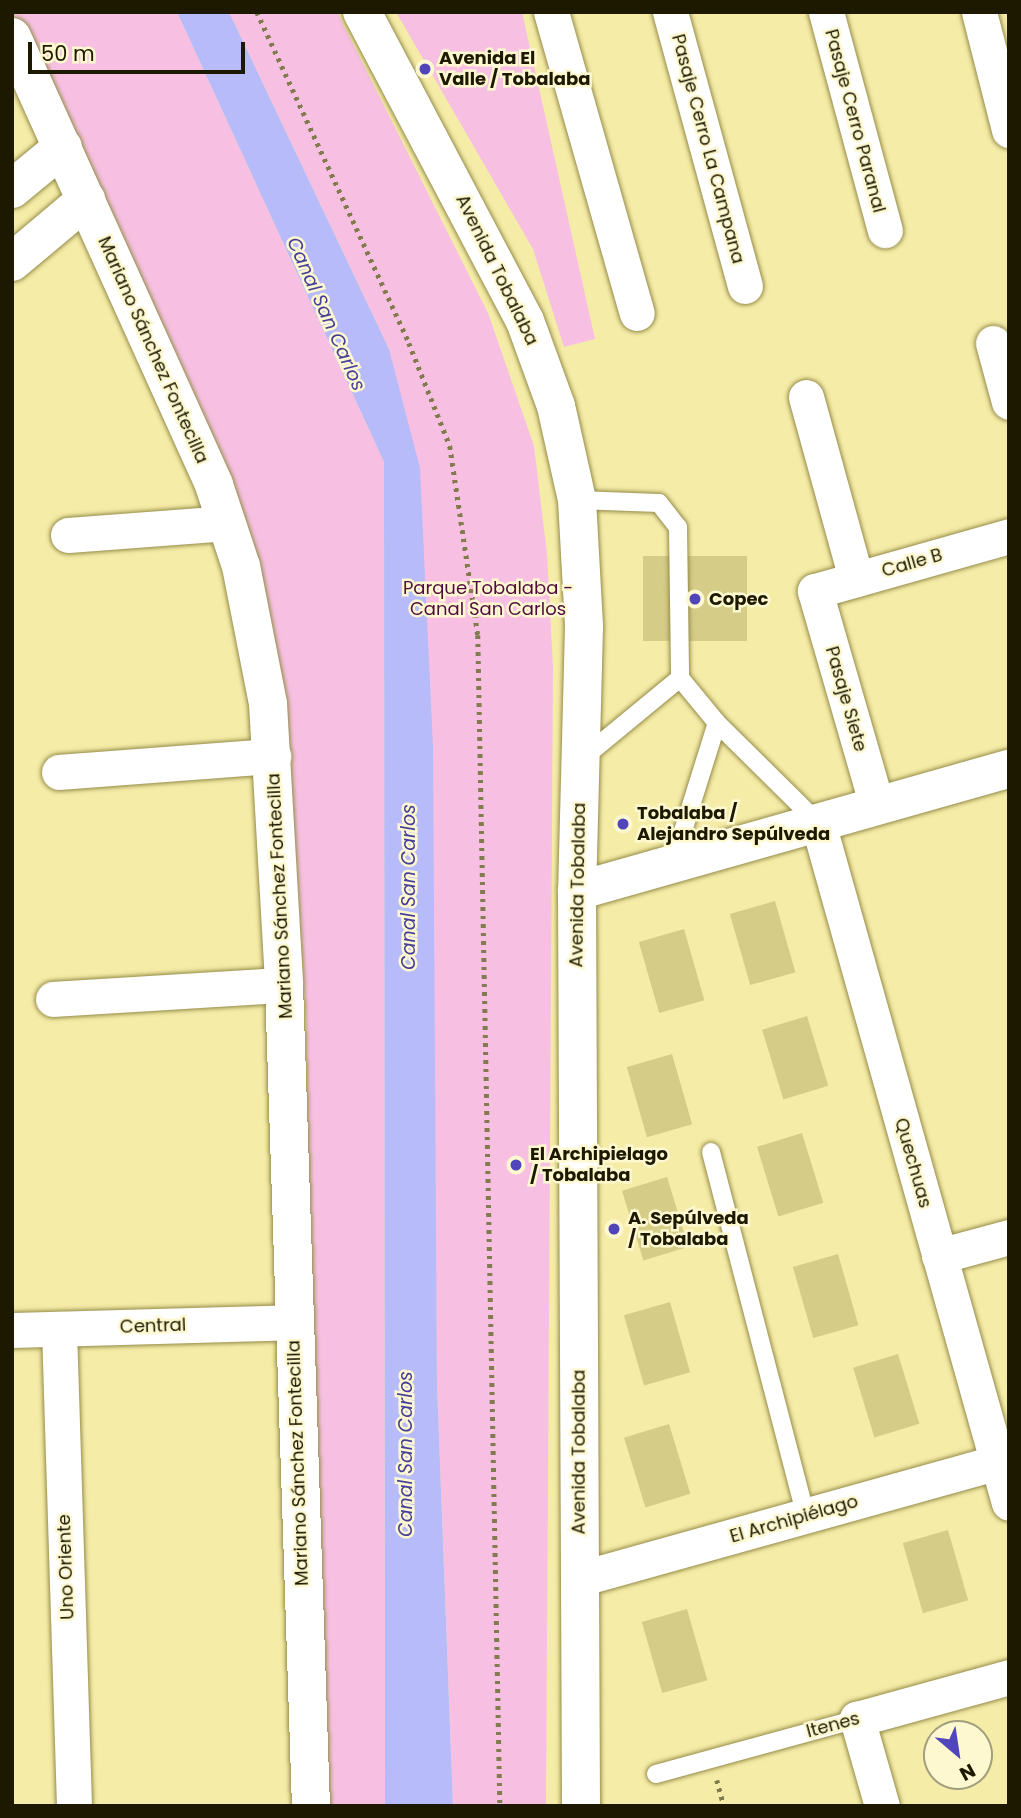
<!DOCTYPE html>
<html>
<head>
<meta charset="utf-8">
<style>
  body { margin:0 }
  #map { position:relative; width:1021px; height:1818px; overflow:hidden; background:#f5eca7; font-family:Poppins,sans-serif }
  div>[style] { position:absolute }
  .green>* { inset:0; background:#f7c0e2 }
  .water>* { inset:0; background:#b7bbfa }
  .building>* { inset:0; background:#d5cc88; transform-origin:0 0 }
  .path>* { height:4.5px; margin-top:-2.25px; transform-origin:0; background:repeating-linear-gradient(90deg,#817b4d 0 3.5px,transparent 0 8.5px) }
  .roads { filter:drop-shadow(0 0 2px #958c4a) drop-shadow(0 0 2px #958c4a) }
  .lane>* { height:18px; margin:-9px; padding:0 9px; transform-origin:9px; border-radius:9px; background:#fff }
  .street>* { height:35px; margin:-17.5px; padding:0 17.5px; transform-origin:17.5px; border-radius:17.5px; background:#fff }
  .secondary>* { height:38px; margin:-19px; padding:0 19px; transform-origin:19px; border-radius:19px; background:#fff }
  .dots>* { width:19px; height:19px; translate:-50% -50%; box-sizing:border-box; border:4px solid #fdf8d0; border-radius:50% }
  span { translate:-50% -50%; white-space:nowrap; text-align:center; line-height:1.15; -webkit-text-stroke:5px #fdf8d0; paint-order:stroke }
  .poi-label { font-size:18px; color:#1d1900; font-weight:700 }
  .left { translate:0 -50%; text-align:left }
  .street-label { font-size:18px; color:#1d1900 }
  .park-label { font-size:18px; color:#500b3e }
  .water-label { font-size:19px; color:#453f99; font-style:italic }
  .frame { position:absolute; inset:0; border:14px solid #1d1900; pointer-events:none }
  .north { position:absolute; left:923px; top:1720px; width:70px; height:70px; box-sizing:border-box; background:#fdf8d0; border:2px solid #a39f7d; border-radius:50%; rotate:151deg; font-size:19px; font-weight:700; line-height:28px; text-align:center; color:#1d1900 }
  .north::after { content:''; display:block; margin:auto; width:24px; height:32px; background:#5145bc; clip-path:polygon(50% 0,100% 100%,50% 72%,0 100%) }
  .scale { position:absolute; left:28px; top:42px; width:217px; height:32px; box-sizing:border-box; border:4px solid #1d1900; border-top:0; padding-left:9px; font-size:21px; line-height:24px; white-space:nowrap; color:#1d1900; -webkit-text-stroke:5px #fdf8d0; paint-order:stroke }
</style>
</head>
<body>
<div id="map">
  <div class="green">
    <div style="clip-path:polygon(12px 12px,177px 12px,384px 462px,385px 1806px,325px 1806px,310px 1350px,306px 1015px,292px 793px,257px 556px)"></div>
    <div style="clip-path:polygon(229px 12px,337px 12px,488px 313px,534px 446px,547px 554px,553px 667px,546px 1806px,453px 1806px,437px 1384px,434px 1064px,389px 349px)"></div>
    <div style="clip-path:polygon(396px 12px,522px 12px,595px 339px,564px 347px,533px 249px)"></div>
  </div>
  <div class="water">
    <div style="clip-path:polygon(177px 12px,229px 12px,389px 349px,420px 468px,433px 747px,437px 1384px,453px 1806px,385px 1806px,384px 462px)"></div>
  </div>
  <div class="building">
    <div style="left:747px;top:556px;width:85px;height:104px;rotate:90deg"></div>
    <div style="left:775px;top:901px;width:74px;height:47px;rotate:74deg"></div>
    <div style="left:684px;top:929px;width:74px;height:47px;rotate:74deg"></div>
    <div style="left:807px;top:1016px;width:73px;height:47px;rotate:73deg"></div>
    <div style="left:672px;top:1054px;width:73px;height:47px;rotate:74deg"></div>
    <div style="left:802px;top:1133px;width:73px;height:47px;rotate:73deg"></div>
    <div style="left:667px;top:1177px;width:73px;height:47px;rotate:73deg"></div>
    <div style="left:838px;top:1254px;width:74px;height:47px;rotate:74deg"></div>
    <div style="left:670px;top:1302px;width:73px;height:48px;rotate:74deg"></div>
    <div style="left:898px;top:1354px;width:73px;height:47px;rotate:73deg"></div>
    <div style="left:669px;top:1424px;width:73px;height:47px;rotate:73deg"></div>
    <div style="left:948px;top:1530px;width:73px;height:47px;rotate:74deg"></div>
    <div style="left:687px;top:1609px;width:74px;height:47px;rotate:74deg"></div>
  </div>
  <div class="path">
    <div style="left:257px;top:12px;width:364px;rotate:65.3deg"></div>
    <div style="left:409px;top:343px;width:111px;rotate:68.3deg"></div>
    <div style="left:450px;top:446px;width:191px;rotate:81.6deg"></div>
    <div style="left:478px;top:635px;width:1171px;rotate:88.92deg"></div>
    <div style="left:717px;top:1780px;width:27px;rotate:75deg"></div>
  </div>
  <div class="roads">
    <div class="lane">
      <div style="left:577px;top:500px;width:82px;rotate:2.1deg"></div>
      <div style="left:659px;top:503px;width:31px;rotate:52deg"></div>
      <div style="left:678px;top:527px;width:151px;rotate:89.2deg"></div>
      <div style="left:680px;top:678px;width:58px;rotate:50.6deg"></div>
      <div style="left:717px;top:723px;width:142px;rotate:44.7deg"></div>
      <div style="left:583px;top:758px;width:126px;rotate:-39.5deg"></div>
      <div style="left:673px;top:863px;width:147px;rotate:-72.6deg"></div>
      <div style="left:711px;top:1152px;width:376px;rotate:75.4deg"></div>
      <div style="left:656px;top:1774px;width:208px;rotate:-15.3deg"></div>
    </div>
    <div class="street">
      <div style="left:551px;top:12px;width:313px;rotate:74.1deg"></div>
      <div style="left:670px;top:12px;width:284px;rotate:74.7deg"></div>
      <div style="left:826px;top:12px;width:226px;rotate:74.9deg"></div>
      <div style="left:979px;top:12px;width:122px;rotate:75.7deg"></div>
      <div style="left:993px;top:343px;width:61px;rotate:74.8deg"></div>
      <div style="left:806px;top:397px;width:189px;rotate:74.6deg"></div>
      <div style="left:68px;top:535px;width:160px;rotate:-4.3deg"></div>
      <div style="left:59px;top:772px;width:215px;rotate:-4.3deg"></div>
      <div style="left:877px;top:806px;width:224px;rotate:-106.1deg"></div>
      <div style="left:815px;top:591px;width:202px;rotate:-15.8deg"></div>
      <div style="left:818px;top:823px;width:706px;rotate:74.31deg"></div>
      <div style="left:53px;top:999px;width:231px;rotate:-3.5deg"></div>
      <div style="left:939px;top:1256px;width:73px;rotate:-15.2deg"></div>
      <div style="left:59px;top:1329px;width:477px;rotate:88.2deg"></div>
      <div style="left:12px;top:1330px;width:281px;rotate:-1.6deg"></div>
      <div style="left:579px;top:1579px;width:446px;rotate:-15.6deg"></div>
      <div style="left:882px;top:1806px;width:91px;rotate:-106deg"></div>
      <div style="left:857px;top:1719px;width:158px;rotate:-15.4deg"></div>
    </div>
    <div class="secondary">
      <div style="left:362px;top:12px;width:349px;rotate:62.2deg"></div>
      <div style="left:525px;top:321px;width:90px;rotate:70deg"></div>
      <div style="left:556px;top:406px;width:96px;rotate:77.4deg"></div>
      <div style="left:577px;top:500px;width:127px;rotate:86.8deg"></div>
      <div style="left:584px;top:627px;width:264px;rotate:91.5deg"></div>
      <div style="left:577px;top:891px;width:915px;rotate:89.75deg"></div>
      <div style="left:12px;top:37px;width:491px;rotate:65.7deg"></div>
      <div style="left:214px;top:485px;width:85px;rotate:71.6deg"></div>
      <div style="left:241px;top:566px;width:141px;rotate:78.9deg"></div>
      <div style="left:268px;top:704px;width:281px;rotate:86.7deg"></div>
      <div style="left:284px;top:985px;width:821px;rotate:88.12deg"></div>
      <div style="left:12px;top:189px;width:66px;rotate:-39.5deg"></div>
      <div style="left:12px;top:262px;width:97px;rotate:-40deg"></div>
      <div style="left:577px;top:891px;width:449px;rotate:-15.8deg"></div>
    </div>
  </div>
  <div class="dots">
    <div style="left:425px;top:69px;background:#5145bc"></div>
    <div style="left:695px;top:599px;background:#5145bc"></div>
    <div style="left:623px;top:824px;background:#5145bc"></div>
    <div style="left:516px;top:1165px;background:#5145bc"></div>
    <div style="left:614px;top:1229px;background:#5145bc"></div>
  </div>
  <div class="poi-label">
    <span class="left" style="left:439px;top:69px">Avenida El<br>Valle / Tobalaba</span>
    <span class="left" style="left:709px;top:599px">Copec</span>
    <span class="left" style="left:637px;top:824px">Tobalaba /<br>Alejandro Sepúlveda</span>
    <span class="left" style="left:530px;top:1165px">El Archipielago<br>/ Tobalaba</span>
    <span class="left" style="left:628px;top:1229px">A. Sepúlveda<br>/ Tobalaba</span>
  </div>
  <div class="street-label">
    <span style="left:855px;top:121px;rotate:75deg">Pasaje Cerro Paranal</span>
    <span style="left:708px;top:149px;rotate:75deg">Pasaje Cerro La Campana</span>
    <span style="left:497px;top:270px;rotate:64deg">Avenida Tobalaba</span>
    <span style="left:153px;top:350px;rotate:66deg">Mariano Sánchez Fontecilla</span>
    <span style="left:912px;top:563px;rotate:-16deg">Calle B</span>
    <span style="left:846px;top:699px;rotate:74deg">Pasaje Siete</span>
    <span style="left:578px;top:885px;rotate:-89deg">Avenida Tobalaba</span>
    <span style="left:280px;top:896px;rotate:-93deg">Mariano Sánchez Fontecilla</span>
    <span style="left:913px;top:1163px;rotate:74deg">Quechuas</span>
    <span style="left:153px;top:1326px;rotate:-2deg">Central</span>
    <span style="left:579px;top:1452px;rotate:-90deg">Avenida Tobalaba</span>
    <span style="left:298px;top:1463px;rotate:-92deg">Mariano Sánchez Fontecilla</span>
    <span style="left:794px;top:1519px;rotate:-16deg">El Archipiélago</span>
    <span style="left:66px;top:1567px;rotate:-92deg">Uno Oriente</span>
    <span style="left:833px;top:1725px;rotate:-15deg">Itenes</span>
  </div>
  <div class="park-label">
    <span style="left:488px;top:599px">Parque Tobalaba -<br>Canal San Carlos</span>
  </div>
  <div class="water-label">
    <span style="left:326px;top:314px;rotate:66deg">Canal San Carlos</span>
    <span style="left:409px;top:887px;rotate:-90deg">Canal San Carlos</span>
    <span style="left:406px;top:1454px;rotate:-90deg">Canal San Carlos</span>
  </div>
  <div class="frame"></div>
  <div class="north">N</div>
  <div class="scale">50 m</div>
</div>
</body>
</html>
